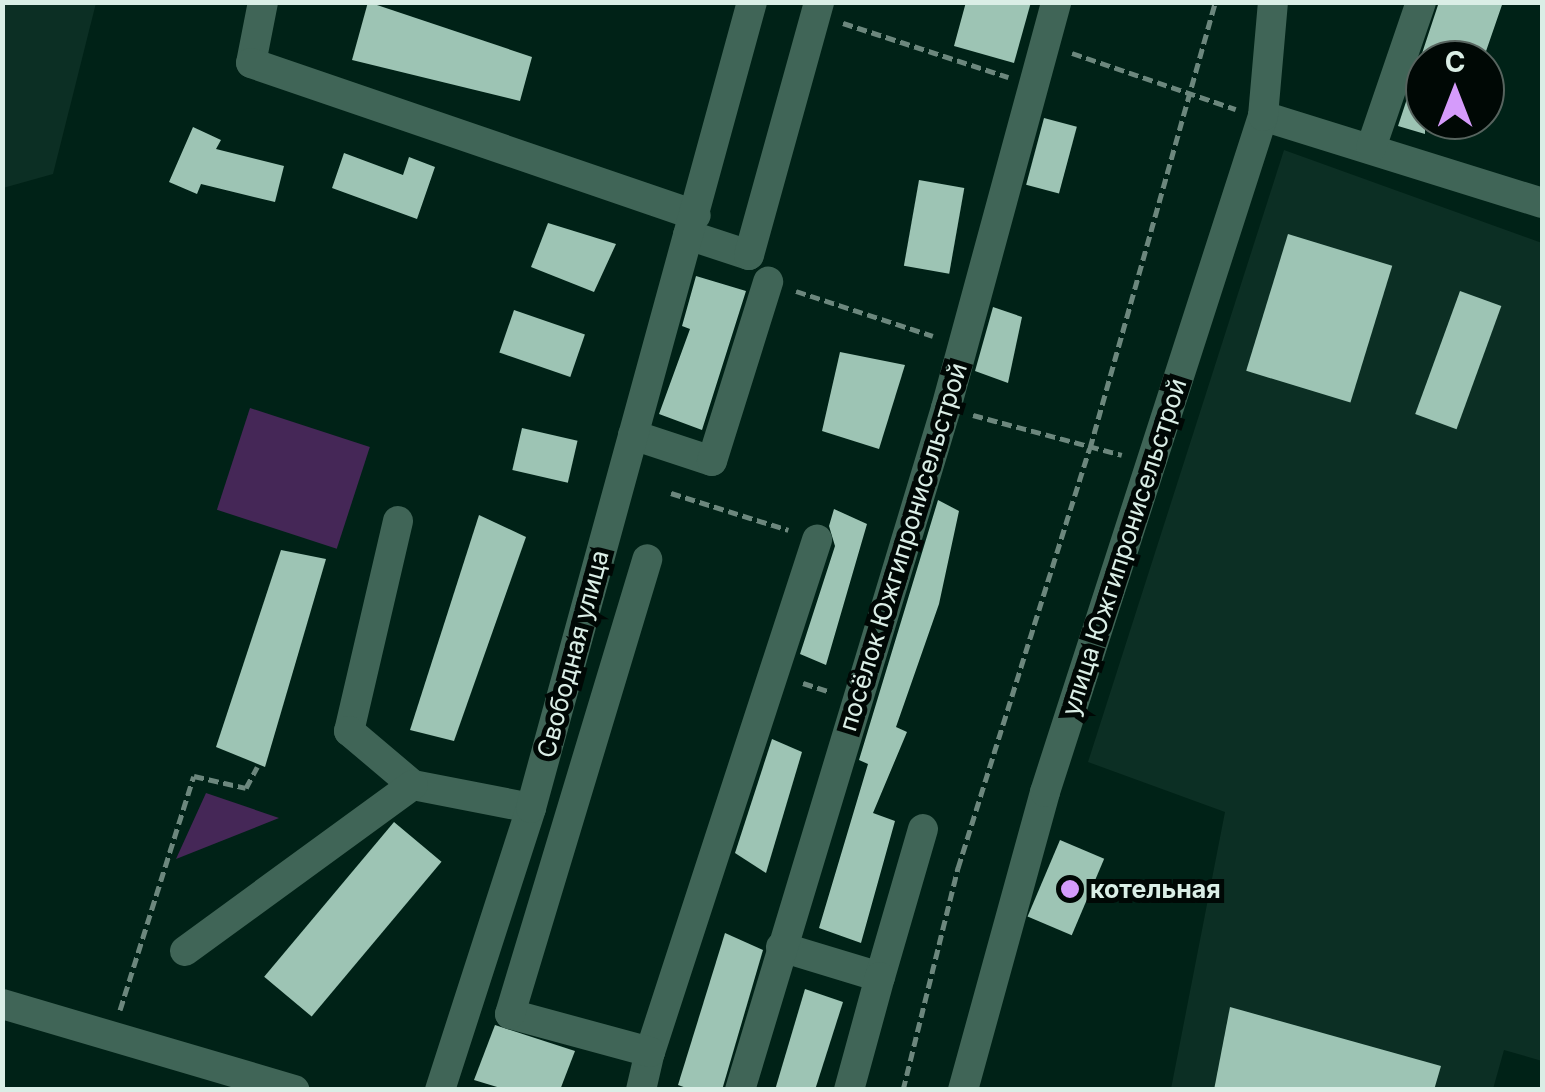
<!DOCTYPE html>
<html>
<head>
<meta charset="utf-8">
<style>
  body { margin:0 }
  #map { position:relative; width:1545px; height:1092px; overflow:hidden; background:#002217; font-family:Inter,sans-serif }
  div>[style] { position:absolute }
  .built>* { inset:0; background:#0c2f24 }
  .green>* { inset:0; background:#452757; transform-origin:0 0 }
  .building>* { inset:0; background:#9dc4b4; transform-origin:0 0 }
  .path>* { height:5px; margin-top:-2.5px; transform-origin:0; background:repeating-linear-gradient(90deg,#6c877d 0 10px,transparent 0 15px) }
  .minor>* { height:30px; margin:-15px; padding:0 15px; transform-origin:15px; border-radius:15px; background:#406557 }
  .dots>* { width:28px; height:28px; translate:-50% -50%; box-sizing:border-box; border:5px solid #000805; border-radius:50% }
  span { translate:-50% -50%; white-space:nowrap; text-align:center; line-height:1.15; -webkit-text-stroke:10px #000805; paint-order:stroke }
  .street-label { font-size:25px; color:#daeee6 }
  .poi-label { font-size:25px; color:#daeee6; font-weight:700 }
  .left { translate:0 -50%; text-align:left }
  .frame { position:absolute; inset:0; border:5px solid #daeee6; pointer-events:none }
  .north { position:absolute; left:1405px; top:40px; width:100px; height:100px; box-sizing:border-box; background:#000805; border:2px solid #57645f; border-radius:50%; rotate:0deg; font-size:28px; font-weight:700; line-height:40px; text-align:center; color:#daeee6 }
  .north::after { content:''; display:block; margin:auto; width:35px; height:45px; background:#d59bfb; clip-path:polygon(50% 0,100% 100%,50% 72%,0 100%) }
</style>
</head>
<body>
<div id="map">
  <div class="built">
    <div style="clip-path:polygon(3px 2px,96px 3px,53px 174px,3px 188px)"></div>
    <div style="clip-path:polygon(1284px 150px,1542px 243px,1542px 1061px,1504px 1050px,1493px 1089px,1171px 1089px,1225px 812px,1088px 762px)"></div>
  </div>
  <div class="green">
    <div style="left:250px;top:408px;width:126px;height:107px;rotate:18deg"></div>
    <div style="clip-path:polygon(206px 793px,279px 818px,176px 859px)"></div>
  </div>
  <div class="building">
    <div style="clip-path:polygon(368px 2px,532px 57px,520px 101px,352px 60px)"></div>
    <div style="clip-path:polygon(966px 2px,1031px 2px,1014px 63px,954px 46px)"></div>
    <div style="clip-path:polygon(1439px 2px,1503px 2px,1483px 60px,1425px 60px,1425px 134px,1398px 126px)"></div>
    <div style="left:1044px;top:118px;width:34px;height:69px;rotate:15deg"></div>
    <div style="clip-path:polygon(193px 127px,221px 140px,216px 149px,284px 166px,275px 202px,201px 184px,197px 194px,169px 182px)"></div>
    <div style="clip-path:polygon(344px 153px,403px 175px,409px 157px,435px 167px,417px 219px,332px 188px)"></div>
    <div style="left:919px;top:180px;width:46px;height:87px;rotate:10deg"></div>
    <div style="clip-path:polygon(548px 223px,616px 244px,594px 292px,531px 267px)"></div>
    <div style="left:1288px;top:234px;width:109px;height:143px;rotate:17deg"></div>
    <div style="clip-path:polygon(696px 276px,746px 291px,702px 430px,659px 414px,690px 329px,682px 326px)"></div>
    <div style="left:1460px;top:291px;width:44px;height:131px;rotate:20deg"></div>
    <div style="clip-path:polygon(993px 307px,1022px 317px,1008px 383px,975px 371px)"></div>
    <div style="left:514px;top:310px;width:75px;height:45px;rotate:19deg"></div>
    <div style="clip-path:polygon(840px 352px,905px 365px,879px 449px,822px 431px)"></div>
    <div style="left:522px;top:428px;width:57px;height:43px;rotate:13deg"></div>
    <div style="clip-path:polygon(938px 500px,959px 511px,939px 604px,896px 727px,907px 732px,873px 813px,895px 821px,861px 943px,819px 928px,868px 764px,859px 760px)"></div>
    <div style="clip-path:polygon(834px 509px,867px 524px,826px 665px,800px 654px,835px 546px,829px 526px)"></div>
    <div style="clip-path:polygon(479px 515px,526px 537px,454px 741px,410px 730px)"></div>
    <div style="clip-path:polygon(281px 550px,326px 559px,265px 767px,216px 747px)"></div>
    <div style="clip-path:polygon(772px 739px,802px 752px,766px 873px,735px 853px)"></div>
    <div style="left:394px;top:822px;width:62px;height:202px;rotate:40deg"></div>
    <div style="left:1060px;top:840px;width:48px;height:83px;rotate:23deg"></div>
    <div style="clip-path:polygon(725px 933px,763px 950px,722px 1090px,692px 1090px,678px 1085px)"></div>
    <div style="clip-path:polygon(805px 989px,843px 1002px,815px 1090px,775px 1090px)"></div>
    <div style="clip-path:polygon(1230px 1007px,1441px 1066px,1434px 1090px,1214px 1090px)"></div>
    <div style="clip-path:polygon(495px 1025px,575px 1051px,560px 1090px,507px 1090px,474px 1080px)"></div>
  </div>
  <div class="path">
    <div style="left:1330px;top:2px;width:15px"></div>
    <div style="left:843px;top:23px;width:174px;rotate:18.1deg"></div>
    <div style="left:1072px;top:53px;width:173px;rotate:18.9deg"></div>
    <div style="left:796px;top:291px;width:144px;rotate:18.2deg"></div>
    <div style="left:973px;top:415px;width:154px;rotate:15deg"></div>
    <div style="left:671px;top:493px;width:123px;rotate:17.5deg"></div>
    <div style="left:803px;top:683px;width:28px;rotate:18deg"></div>
    <div style="left:120px;top:1010px;width:245px;rotate:-72.5deg"></div>
    <div style="left:194px;top:776px;width:53px;rotate:13deg"></div>
    <div style="left:246px;top:788px;width:24px;rotate:-62deg"></div>
    <div style="left:903px;top:1090px;width:229px;rotate:-76.1deg"></div>
    <div style="left:958px;top:868px;width:440px;rotate:-72.6deg"></div>
    <div style="left:1090px;top:448px;width:463px;rotate:-74.3deg"></div>
  </div>
  <div class="minor">
    <div style="left:263px;top:2px;width:62px;rotate:101.1deg"></div>
    <div style="left:251px;top:63px;width:470px;rotate:18.9deg"></div>
    <div style="left:1263px;top:116px;width:292px;rotate:17.3deg"></div>
    <div style="left:1371px;top:148px;width:154px;rotate:-71.1deg"></div>
    <div style="left:688px;top:235px;width:64px;rotate:18.2deg"></div>
    <div style="left:749px;top:255px;width:263px;rotate:-74.5deg"></div>
    <div style="left:633px;top:435px;width:83px;rotate:18.2deg"></div>
    <div style="left:712px;top:461px;width:188px;rotate:-72.6deg"></div>
    <div style="left:398px;top:521px;width:216px;rotate:103.1deg"></div>
    <div style="left:349px;top:731px;width:84px;rotate:40.2deg"></div>
    <div style="left:413px;top:785px;width:120px;rotate:11deg"></div>
    <div style="left:781px;top:947px;width:103px;rotate:16.9deg"></div>
    <div style="left:880px;top:977px;width:154px;rotate:-73.8deg"></div>
    <div style="left:185px;top:951px;width:282px;rotate:-36.1deg"></div>
    <div style="left:2px;top:1004px;width:305px;rotate:16.4deg"></div>
    <div style="left:650px;top:1052px;width:539px;rotate:-71.94deg"></div>
    <div style="left:440px;top:1090px;width:296px;rotate:-72.1deg"></div>
    <div style="left:531px;top:808px;width:836px;rotate:-74.67deg"></div>
    <div style="left:641px;top:1090px;width:39px;rotate:-77deg"></div>
    <div style="left:650px;top:1052px;width:145px;rotate:-164.8deg"></div>
    <div style="left:510px;top:1014px;width:475px;rotate:-73.2deg"></div>
    <div style="left:740px;top:1090px;width:712px;rotate:-73.19deg"></div>
    <div style="left:946px;top:408px;width:421px;rotate:-74.8deg"></div>
    <div style="left:849px;top:1090px;width:117px;rotate:-74.7deg"></div>
    <div style="left:963px;top:1090px;width:309px;rotate:-74.6deg"></div>
    <div style="left:1045px;top:792px;width:710px;rotate:-72.13deg"></div>
    <div style="left:1263px;top:116px;width:114px;rotate:-85deg"></div>
  </div>
  <div class="dots">
    <div style="left:1070px;top:889px;background:#d59bfb"></div>
  </div>
  <div class="street-label">
    <span style="left:903px;top:547px;rotate:-73deg">посёлок Южгипронисельстрой</span>
    <span style="left:1124px;top:547px;rotate:-72deg">улица Южгипронисельстрой</span>
    <span style="left:573px;top:654px;rotate:-75deg">Свободная улица</span>
  </div>
  <div class="poi-label">
    <span class="left" style="left:1090px;top:889px">котельная</span>
  </div>
  <div class="frame"></div>
  <div class="north">С</div>
</div>
</body>
</html>
